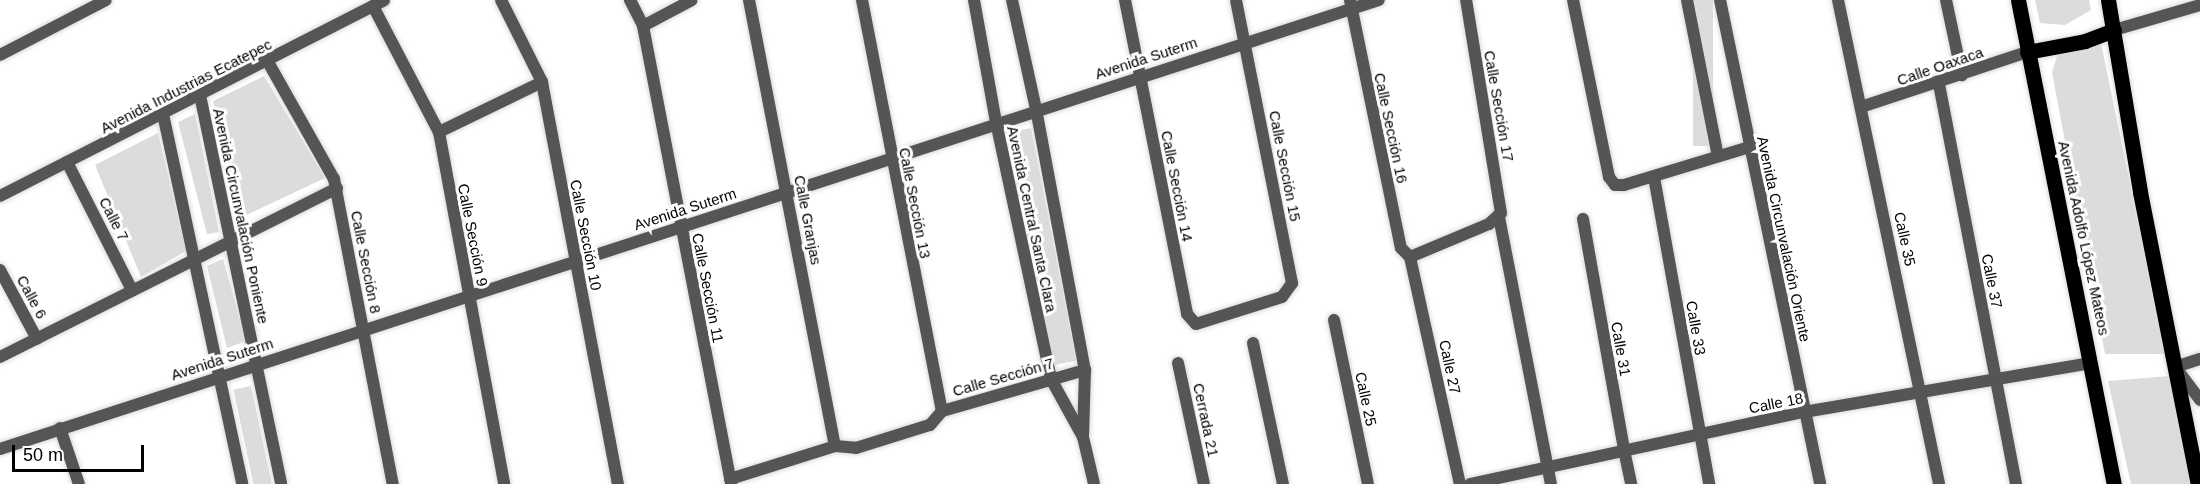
<!DOCTYPE html>
<html>
<head>
<meta charset="utf-8">
<style>
  body { margin:0 }
  #map { position:relative; width:2200px; height:484px; overflow:hidden; background:#fff; font-family:Arial,sans-serif }
  div>[style] { position:absolute }
  .green>* { inset:0; background:#dcdcdc; transform-origin:0 0 }
  .roads { filter:drop-shadow(0 0 2px #dbdbdb) drop-shadow(0 0 2px #dbdbdb) }
  .pedestrian>* { height:12px; margin:-6px; padding:0 6px; transform-origin:6px; border-radius:6px; background:#555 }
  .minor>* { height:12px; margin:-6px; padding:0 6px; transform-origin:6px; border-radius:6px; background:#555 }
  .tertiary>* { height:12px; margin:-6px; padding:0 6px; transform-origin:6px; border-radius:6px; background:#555 }
  .primary>* { height:15px; margin:-7.5px; padding:0 7.5px; transform-origin:7.5px; border-radius:7.5px; background:#000 }
  span { translate:-50% -50%; white-space:nowrap; text-align:center; line-height:1.15; -webkit-text-stroke:6px #fff; paint-order:stroke }
  .street-label { font-size:15px; color:#000 }
  .scale { position:absolute; left:12px; top:445px; width:132px; height:27px; box-sizing:border-box; border:3px solid #000; border-top:0; padding-left:8px; font-size:18px; line-height:21px; white-space:nowrap; color:#000; -webkit-text-stroke:4px #fff; paint-order:stroke }
</style>
</head>
<body>
<div id="map">
  <div class="green">
    <div style="left:1693px;top:0;width:20px;height:146px"></div>
    <div style="clip-path:polygon(2035px 0,2089px 0,2091px 10px,2065px 25px,2040px 23px)"></div>
    <div style="clip-path:polygon(2095px 34px,2101px 43px,2165px 354px,2105px 354px,2052px 72px,2062px 41px)"></div>
    <div style="clip-path:polygon(264px 76px,325px 178px,238px 219px,213px 101px)"></div>
    <div style="clip-path:polygon(195px 114px,219px 232px,207px 234px,178px 122px)"></div>
    <div style="left:1031px;top:128px;width:237px;height:26px;rotate:79deg"></div>
    <div style="clip-path:polygon(158px 133px,186px 251px,141px 277px,95px 165px)"></div>
    <div style="clip-path:polygon(223px 259px,246px 341px,227px 348px,207px 266px)"></div>
    <div style="clip-path:polygon(2170px 376px,2191px 484px,2131px 484px,2108px 381px)"></div>
    <div style="left:251px;top:386px;width:100px;height:18px;rotate:78deg"></div>
  </div>
  <div class="roads">
    <div class="pedestrian">
      <div style="left:1654px;top:177px;width:312px;rotate:79.8deg"></div>
      <div style="left:1499px;top:217px;width:272px;rotate:79deg"></div>
      <div style="left:1253px;top:343px;width:144px;rotate:78deg"></div>
      <div style="left:1624px;top:450px;width:35px;rotate:78deg"></div>
    </div>
    <div class="minor">
      <div style="left:501px;top:0;width:92px;rotate:63.4deg"></div>
      <div style="left:542px;top:82px;width:409px;rotate:79.3deg"></div>
      <div style="left:630px;top:0;width:29px;rotate:63deg"></div>
      <div style="left:643px;top:26px;width:466px;rotate:79.1deg"></div>
      <div style="left:749px;top:0;width:454px;rotate:79.1deg"></div>
      <div style="left:862px;top:0;width:419px;rotate:79deg"></div>
      <div style="left:974px;top:0;width:124px;rotate:79.8deg"></div>
      <div style="left:1012px;top:0;width:112px;rotate:77.6deg"></div>
      <div style="left:1125px;top:0;width:320px;rotate:78.8deg"></div>
      <div style="left:1187px;top:314px;width:13px;rotate:48deg"></div>
      <div style="left:1196px;top:324px;width:90px;rotate:-17.4deg"></div>
      <div style="left:1282px;top:297px;width:17px;rotate:-54deg"></div>
      <div style="left:1292px;top:283px;width:288px;rotate:-101.2deg"></div>
      <div style="left:1350px;top:0;width:253px;rotate:78.4deg"></div>
      <div style="left:1401px;top:248px;width:13px;rotate:45deg"></div>
      <div style="left:1573px;top:0;width:181px;rotate:78.5deg"></div>
      <div style="left:1609px;top:177px;width:10px;rotate:53deg"></div>
      <div style="left:1615px;top:185px;width:9px"></div>
      <div style="left:1624px;top:185px;width:132px;rotate:-16.8deg"></div>
      <div style="left:1687px;top:0;width:159px;rotate:78.8deg"></div>
      <div style="left:1720px;top:0;width:494px;rotate:78.3deg"></div>
      <div style="left:1838px;top:0;width:494px;rotate:78.2deg"></div>
      <div style="left:1946px;top:0;width:77px;rotate:78deg"></div>
      <div style="left:373px;top:6px;width:142px;rotate:62.4deg"></div>
      <div style="left:439px;top:132px;width:358px;rotate:79.5deg"></div>
      <div style="left:643px;top:26px;width:55px;rotate:-28deg"></div>
      <div style="left:2114px;top:30px;width:90px;rotate:-16.2deg"></div>
      <div style="left:0;top:55px;width:119px;rotate:-27.4deg"></div>
      <div style="left:268px;top:62px;width:134px;rotate:60.6deg"></div>
      <div style="left:334px;top:179px;width:311px;rotate:79.1deg"></div>
      <div style="left:1939px;top:84px;width:407px;rotate:79.1deg"></div>
      <div style="left:200px;top:95px;width:397px;rotate:78.2deg"></div>
      <div style="left:1861px;top:107px;width:175px;rotate:-18.3deg"></div>
      <div style="left:163px;top:114px;width:378px;rotate:77.9deg"></div>
      <div style="left:439px;top:132px;width:114px;rotate:-25.9deg"></div>
      <div style="left:67px;top:162px;width:144px;rotate:63.1deg"></div>
      <div style="left:0;top:196px;width:431px;rotate:-27deg"></div>
      <div style="left:1583px;top:219px;width:235px;rotate:79.9deg"></div>
      <div style="left:1410px;top:257px;width:86px;rotate:-22.7deg"></div>
      <div style="left:1489px;top:224px;width:16px;rotate:-43deg"></div>
      <div style="left:1501px;top:213px;width:216px;rotate:-99.3deg"></div>
      <div style="left:1410px;top:257px;width:232px;rotate:77.6deg"></div>
      <div style="left:0;top:270px;width:78px;rotate:61.8deg"></div>
      <div style="left:1334px;top:320px;width:167px;rotate:78.3deg"></div>
      <div style="left:0;top:357px;width:377px;rotate:-26.6deg"></div>
      <div style="left:1178px;top:363px;width:124px;rotate:77.9deg"></div>
      <div style="left:2176px;top:368px;width:40px;rotate:53deg"></div>
      <div style="left:60px;top:428px;width:59px;rotate:71.3deg"></div>
      <div style="left:730px;top:479px;width:110px;rotate:-17.4deg"></div>
      <div style="left:835px;top:446px;width:21px;rotate:5deg"></div>
      <div style="left:856px;top:448px;width:77px;rotate:-17.3deg"></div>
      <div style="left:930px;top:425px;width:18px;rotate:-49deg"></div>
      <div style="left:942px;top:411px;width:149px;rotate:-16deg"></div>
      <div style="left:1470px;top:484px;width:342px;rotate:-12.2deg"></div>
      <div style="left:1804px;top:412px;width:291px;rotate:-9.7deg"></div>
    </div>
    <div class="tertiary">
      <div style="left:1036px;top:109px;width:266px;rotate:79.4deg"></div>
      <div style="left:1085px;top:370px;width:67px;rotate:91.7deg"></div>
      <div style="left:1083px;top:437px;width:48px;rotate:76.8deg"></div>
      <div style="left:996px;top:122px;width:263px;rotate:77.9deg"></div>
      <div style="left:1051px;top:379px;width:66px;rotate:61.1deg"></div>
      <div style="left:2175px;top:367px;width:26px;rotate:-18deg"></div>
      <div style="left:0;top:449px;width:1450px;rotate:-18.04deg"></div>
    </div>
    <div class="primary">
      <div style="left:2018px;top:0;width:493px;rotate:78.8deg"></div>
      <div style="left:2108px;top:0;width:195px;rotate:80.5deg"></div>
      <div style="left:2140px;top:192px;width:298px;rotate:78.8deg"></div>
      <div style="left:2027px;top:52px;width:59px;rotate:-10.7deg"></div>
      <div style="left:2085px;top:41px;width:31px;rotate:-21deg"></div>
    </div>
  </div>
  <div class="street-label">
    <span style="left:1146px;top:58px;rotate:-18deg">Avenida Suterm</span>
    <span style="left:1940px;top:66px;rotate:-19deg">Calle Oaxaca</span>
    <span style="left:186px;top:86px;rotate:-27deg">Avenida Industrias Ecatepec</span>
    <span style="left:1499px;top:106px;rotate:80deg">Calle Sección 17</span>
    <span style="left:1391px;top:128px;rotate:78deg">Calle Sección 16</span>
    <span style="left:1285px;top:166px;rotate:79deg">Calle Sección 15</span>
    <span style="left:1177px;top:186px;rotate:79deg">Calle Sección 14</span>
    <span style="left:915px;top:203px;rotate:79deg">Calle Sección 13</span>
    <span style="left:685px;top:209px;rotate:-18deg">Avenida Suterm</span>
    <span style="left:241px;top:216px;rotate:78deg">Avenida Circunvalación Poniente</span>
    <span style="left:114px;top:219px;rotate:63deg">Calle 7</span>
    <span style="left:1032px;top:219px;rotate:78deg">Avenida Central Santa Clara</span>
    <span style="left:808px;top:220px;rotate:79deg">Calle Granjas</span>
    <span style="left:473px;top:235px;rotate:79deg">Calle Sección 9</span>
    <span style="left:586px;top:235px;rotate:79deg">Calle Sección 10</span>
    <span style="left:2084px;top:238px;rotate:78deg">Avenida Adolfo López Mateos</span>
    <span style="left:1784px;top:239px;rotate:78deg">Avenida Circunvalación Oriente</span>
    <span style="left:1905px;top:239px;rotate:78deg">Calle 35</span>
    <span style="left:366px;top:262px;rotate:79deg">Calle Sección 8</span>
    <span style="left:1992px;top:281px;rotate:79deg">Calle 37</span>
    <span style="left:708px;top:288px;rotate:79deg">Calle Sección 11</span>
    <span style="left:32px;top:297px;rotate:62deg">Calle 6</span>
    <span style="left:1696px;top:328px;rotate:80deg">Calle 33</span>
    <span style="left:1621px;top:349px;rotate:80deg">Calle 31</span>
    <span style="left:222px;top:359px;rotate:-18deg">Avenida Suterm</span>
    <span style="left:1450px;top:367px;rotate:78deg">Calle 27</span>
    <span style="left:1003px;top:377px;rotate:-16deg">Calle Sección 7</span>
    <span style="left:1366px;top:399px;rotate:78deg">Calle 25</span>
    <span style="left:1776px;top:403px;rotate:-11deg">Calle 18</span>
    <span style="left:1206px;top:420px;rotate:78deg">Cerrada 21</span>
  </div>
  <div class="scale">50 m</div>
</div>
</body>
</html>
